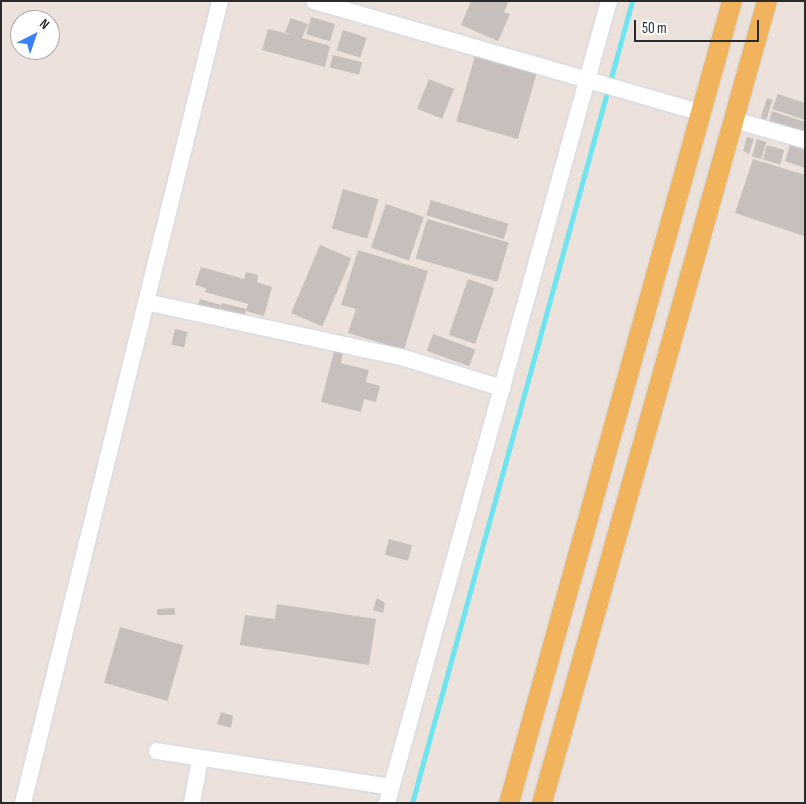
<!DOCTYPE html>
<html>
<head>
<meta charset="utf-8">
<style>
  body { margin:0 }
  #map { position:relative; width:806px; height:804px; overflow:hidden; background:#ece2db; font-family:"Sofia Sans Condensed",sans-serif }
  div>[style] { position:absolute }
  .stream>* { height:5px; margin:-2.5px; padding:0 2.5px; transform-origin:2.5px; border-radius:2.5px; background:#6de4ef }
  .building>* { inset:0; background:#c7bfbb; transform-origin:0 0 }
  .roads { filter:drop-shadow(0 0 1px #d0d7e3) drop-shadow(0 0 1px #d0d7e3) }
  .minor>* { height:16px; margin:-8px; padding:0 8px; transform-origin:8px; border-radius:8px; background:#fff }
  .major>* { height:20px; margin:-10px; padding:0 10px; transform-origin:10px; border-radius:10px; background:#f1b35b }
  span { translate:-50% -50%; white-space:nowrap; text-align:center; line-height:1.15; -webkit-text-stroke:4.5px #fff; paint-order:stroke }
  .frame { position:absolute; inset:0; border:2px solid #2a2a2a; pointer-events:none }
  .north { position:absolute; left:10px; top:10px; width:50px; height:50px; box-sizing:border-box; background:#fff; border:1px solid #aaa; border-radius:50%; rotate:41deg; font-size:14px; font-weight:700; line-height:20px; text-align:center; color:#2a2a2a }
  .north::after { content:''; display:block; margin:auto; width:18px; height:22px; background:#3980fb; clip-path:polygon(50% 0,100% 100%,50% 72%,0 100%) }
  .scale { position:absolute; left:634px; top:20px; width:125px; height:22px; box-sizing:border-box; border:2px solid #2a2a2a; border-top:0; padding-left:6px; font-size:15px; line-height:18px; white-space:nowrap; color:#2a2a2a; -webkit-text-stroke:4px #fff; paint-order:stroke }
</style>
</head>
<body>
<div id="map">
  <div class="stream">
    <div style="left:412px;top:803px;width:832px;rotate:-74.66deg"></div>
  </div>
  <div class="building">
    <div style="clip-path:polygon(471px 1px,509px 1px,504px 12px,510px 14px,498px 41px,461px 25px)"></div>
    <div style="left:311px;top:17px;width:25px;height:18px;rotate:16deg"></div>
    <div style="clip-path:polygon(291px 18px,308px 24px,302px 38px,330px 46px,325px 67px,262px 50px,268px 29px,293px 35px,285px 32px)"></div>
    <div style="left:343px;top:30px;width:25px;height:21px;rotate:18deg"></div>
    <div style="left:333px;top:55px;width:30px;height:13px;rotate:14deg"></div>
    <div style="left:475px;top:56px;width:64px;height:68px;rotate:16deg"></div>
    <div style="left:429px;top:79px;width:27px;height:32px;rotate:22deg"></div>
    <div style="clip-path:polygon(778px 94px,805px 103px,805px 120px,772px 109px)"></div>
    <div style="left:767px;top:98px;width:6px;height:21px;rotate:18deg"></div>
    <div style="clip-path:polygon(772px 111px,805px 122px,805px 137px,768px 124px)"></div>
    <div style="clip-path:polygon(747px 137px,754px 139px,749px 154px,743px 151px)"></div>
    <div style="left:757px;top:139px;width:10px;height:18px;rotate:17deg"></div>
    <div style="left:767px;top:145px;width:18px;height:15px;rotate:16deg"></div>
    <div style="clip-path:polygon(790px 145px,805px 150px,805px 168px,785px 161px)"></div>
    <div style="clip-path:polygon(753px 159px,805px 175px,804px 236px,735px 213px)"></div>
    <div style="left:343px;top:189px;width:37px;height:41px;rotate:16deg"></div>
    <div style="left:431px;top:200px;width:81px;height:16px;rotate:17deg"></div>
    <div style="left:386px;top:204px;width:40px;height:46px;rotate:19deg"></div>
    <div style="left:427px;top:219px;width:85px;height:41px;rotate:16deg"></div>
    <div style="left:320px;top:245px;width:34px;height:74px;rotate:23deg"></div>
    <div style="clip-path:polygon(358px 250px,428px 271px,404px 350px,348px 333px,356px 309px,341px 305px)"></div>
    <div style="clip-path:polygon(201px 267px,244px 279px,246px 272px,258px 275px,257px 282px,272px 287px,264px 316px,246px 311px,248px 304px,205px 292px,206px 288px,195px 285px)"></div>
    <div style="left:468px;top:279px;width:28px;height:59px;rotate:19deg"></div>
    <div style="left:200px;top:299px;width:22px;height:9px;rotate:16deg"></div>
    <div style="left:222px;top:303px;width:25px;height:10px;rotate:14deg"></div>
    <div style="left:175px;top:329px;width:13px;height:16px;rotate:13deg"></div>
    <div style="left:433px;top:334px;width:45px;height:18px;rotate:20deg"></div>
    <div style="clip-path:polygon(334px 351px,343px 353px,341px 363px,369px 370px,366px 382px,380px 386px,376px 402px,364px 399px,361px 412px,321px 402px)"></div>
    <div style="left:389px;top:539px;width:24px;height:16px;rotate:15deg"></div>
    <div style="clip-path:polygon(377px 598px,385px 603px,383px 613px,373px 610px)"></div>
    <div style="clip-path:polygon(277px 604px,376px 619px,369px 665px,240px 645px,245px 615px,275px 619px)"></div>
    <div style="clip-path:polygon(175px 608px,175px 615px,157px 615px,157px 609px)"></div>
    <div style="left:120px;top:627px;width:66px;height:58px;rotate:16deg"></div>
    <div style="clip-path:polygon(221px 712px,233px 716px,231px 728px,217px 724px)"></div>
  </div>
  <div class="roads">
    <div class="minor">
      <div style="left:314px;top:1px;width:405px;rotate:16.1deg"></div>
      <div style="left:734px;top:120px;width:74px;rotate:15.7deg"></div>
      <div style="left:146px;top:302px;width:261px;rotate:12.2deg"></div>
      <div style="left:401px;top:357px;width:106px;rotate:17.1deg"></div>
      <div style="left:157px;top:751px;width:237px;rotate:8.7deg"></div>
      <div style="left:23px;top:803px;width:826px;rotate:-76.2deg"></div>
      <div style="left:192px;top:803px;width:45px;rotate:-79.7deg"></div>
      <div style="left:387px;top:803px;width:832px;rotate:-74.53deg"></div>
    </div>
    <div class="major">
      <div style="left:509px;top:803px;width:832px;rotate:-74.46deg"></div>
      <div style="left:542px;top:803px;width:833px;rotate:-74.33deg"></div>
    </div>
  </div>
  <div class="frame"></div>
  <div class="north">N</div>
  <div class="scale">50 m</div>
</div>
</body>
</html>
